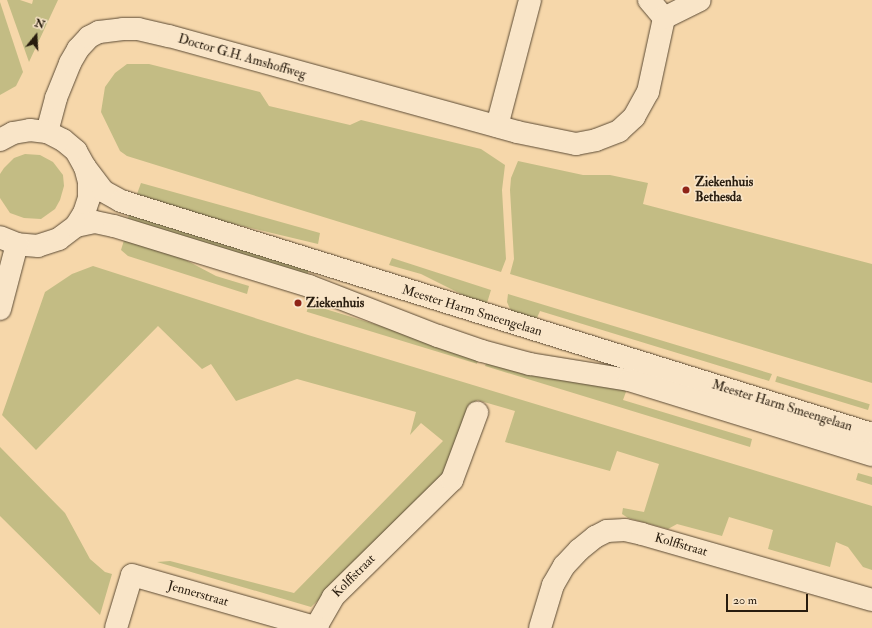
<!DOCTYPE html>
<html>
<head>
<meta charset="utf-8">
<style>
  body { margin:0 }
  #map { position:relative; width:872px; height:628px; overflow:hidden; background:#f6d7aa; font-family:"IM FELL Double Pica",serif }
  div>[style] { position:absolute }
  .green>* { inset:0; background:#c3bc84; transform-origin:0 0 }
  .roads { filter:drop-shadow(0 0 1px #5c4b35) drop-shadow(0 0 1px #5c4b35) }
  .minor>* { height:22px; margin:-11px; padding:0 11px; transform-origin:11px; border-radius:11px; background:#f9e5c8 }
  .tertiary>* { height:22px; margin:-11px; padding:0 11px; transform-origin:11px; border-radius:11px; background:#f9e5c8 }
  .dots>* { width:11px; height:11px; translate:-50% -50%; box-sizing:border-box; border:2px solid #f9e5c8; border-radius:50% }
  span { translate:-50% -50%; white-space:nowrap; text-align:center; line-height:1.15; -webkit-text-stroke:3px #f9e5c8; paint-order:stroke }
  .street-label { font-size:13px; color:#281c0e }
  .poi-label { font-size:13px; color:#281c0e; font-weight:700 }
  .left { translate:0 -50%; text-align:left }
  .north { position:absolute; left:16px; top:16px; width:40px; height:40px; -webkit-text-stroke:3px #f9e5c8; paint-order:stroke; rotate:18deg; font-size:11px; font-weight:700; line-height:16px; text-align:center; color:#281c0e }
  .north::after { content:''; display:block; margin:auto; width:14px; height:18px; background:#281c0e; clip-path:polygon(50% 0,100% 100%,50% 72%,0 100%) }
  .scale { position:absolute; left:726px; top:594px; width:82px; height:18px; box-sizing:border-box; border:2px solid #281c0e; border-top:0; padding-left:5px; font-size:12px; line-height:14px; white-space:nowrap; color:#281c0e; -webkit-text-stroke:3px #f9e5c8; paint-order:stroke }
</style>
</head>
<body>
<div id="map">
  <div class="green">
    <div style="clip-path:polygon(7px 0,20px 0,32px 4px,33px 0,58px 0,29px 62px)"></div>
    <div style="clip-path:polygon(0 2px,23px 72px,16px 86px,0 95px)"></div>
    <div style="clip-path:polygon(127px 64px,149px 64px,260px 92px,269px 106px,350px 125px,361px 120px,481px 149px,505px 165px,502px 190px,506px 259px,501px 272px,127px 156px,120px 151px,101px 112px,105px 87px,115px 73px)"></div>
    <div style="clip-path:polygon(25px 154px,40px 155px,53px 162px,63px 175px,64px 186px,60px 200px,55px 209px,41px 219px,24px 218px,10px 213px,0 198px,0 174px,4px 168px,14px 158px)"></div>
    <div style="clip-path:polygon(518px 161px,583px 175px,610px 175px,648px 183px,643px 204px,872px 264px,872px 383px,510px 274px,514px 259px,510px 190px,511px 178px)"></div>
    <div style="clip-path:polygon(141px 183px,320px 233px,318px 244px,209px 218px,137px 194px)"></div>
    <div style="left:131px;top:209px;width:188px;height:10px;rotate:18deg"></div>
    <div style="clip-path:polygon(125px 237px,182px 258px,216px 276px,249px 286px,247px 294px,128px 256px,121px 250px)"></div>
    <div style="clip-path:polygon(392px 258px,491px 290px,487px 303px,483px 305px,421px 274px,389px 265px)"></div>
    <div style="clip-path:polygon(93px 266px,308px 335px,872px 506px,872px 570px,863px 567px,848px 547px,836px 542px,830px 567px,768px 549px,773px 530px,729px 517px,722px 536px,677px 524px,668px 529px,628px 518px,622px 514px,623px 508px,644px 512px,659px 464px,617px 451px,610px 471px,505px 442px,515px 411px,477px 400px,445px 480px,311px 607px,157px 562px,170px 561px,294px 593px,443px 441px,421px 423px,410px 435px,416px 412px,297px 379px,236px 401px,211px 364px,202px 369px,158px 326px,36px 450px,2px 415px,45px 292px,72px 274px)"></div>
    <div style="clip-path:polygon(508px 294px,772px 374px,769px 381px,540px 311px,536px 320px,517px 315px,510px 309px,507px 302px)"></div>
    <div style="left:309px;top:304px;width:178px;height:8px;rotate:17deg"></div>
    <div style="clip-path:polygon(488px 359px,627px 389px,623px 400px,752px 439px,750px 447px,485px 366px)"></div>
    <div style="left:777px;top:376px;width:97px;height:6px;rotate:17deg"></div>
    <div style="clip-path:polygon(0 447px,65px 513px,90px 559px,105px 572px,112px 574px,100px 615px,0 516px)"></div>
    <div style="clip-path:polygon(858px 473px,872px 477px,872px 485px,856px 480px)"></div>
  </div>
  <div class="roads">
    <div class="minor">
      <div style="left:649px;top:0;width:23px;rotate:50deg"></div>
      <div style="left:497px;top:126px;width:130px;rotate:-75.3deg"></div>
      <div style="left:47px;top:132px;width:35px;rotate:-75deg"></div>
      <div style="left:56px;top:98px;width:38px;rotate:-68deg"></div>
      <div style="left:70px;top:63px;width:16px;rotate:-60deg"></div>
      <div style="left:78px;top:49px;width:16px;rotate:-47deg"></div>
      <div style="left:89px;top:37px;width:11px;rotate:-27deg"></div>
      <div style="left:99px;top:32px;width:24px;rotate:-7deg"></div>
      <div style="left:123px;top:29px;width:15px"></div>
      <div style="left:138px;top:29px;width:32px;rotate:13deg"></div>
      <div style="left:169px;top:36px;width:361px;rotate:15.4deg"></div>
      <div style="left:517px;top:132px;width:60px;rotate:11.5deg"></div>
      <div style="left:576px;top:144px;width:20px;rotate:-11deg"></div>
      <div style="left:596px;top:140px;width:25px;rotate:-21deg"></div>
      <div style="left:619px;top:131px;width:21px;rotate:-43deg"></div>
      <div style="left:634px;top:117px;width:29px;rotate:-61deg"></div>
      <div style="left:648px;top:92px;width:76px;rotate:-77.8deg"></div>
      <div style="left:664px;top:18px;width:40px;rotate:-26.6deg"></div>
      <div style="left:316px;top:627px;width:34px;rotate:-60deg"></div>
      <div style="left:333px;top:597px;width:167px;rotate:-44.5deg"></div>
      <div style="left:452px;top:480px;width:72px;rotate:-69.5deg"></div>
      <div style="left:116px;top:628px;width:55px;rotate:-73.2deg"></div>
      <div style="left:132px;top:575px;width:193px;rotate:15.9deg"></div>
      <div style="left:540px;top:628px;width:45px;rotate:-73.2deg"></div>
      <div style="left:553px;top:585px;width:22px;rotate:-60deg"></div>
      <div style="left:564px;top:566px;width:22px;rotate:-47deg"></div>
      <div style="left:579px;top:550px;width:21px;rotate:-39deg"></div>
      <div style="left:595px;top:537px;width:13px;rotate:-27deg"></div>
      <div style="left:607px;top:531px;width:18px;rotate:-3deg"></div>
      <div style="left:625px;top:530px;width:17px;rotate:13deg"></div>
      <div style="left:642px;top:534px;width:239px;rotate:16deg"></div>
    </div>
    <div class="tertiary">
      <div style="left:0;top:140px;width:15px;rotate:-28deg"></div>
      <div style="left:13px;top:133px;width:17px;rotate:-10deg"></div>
      <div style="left:30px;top:130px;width:17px;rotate:7deg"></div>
      <div style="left:47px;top:132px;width:18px;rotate:27deg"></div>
      <div style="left:63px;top:140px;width:17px;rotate:40deg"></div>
      <div style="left:76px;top:151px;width:18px;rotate:61deg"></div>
      <div style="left:85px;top:167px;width:16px;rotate:75deg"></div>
      <div style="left:89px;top:182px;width:16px;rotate:90deg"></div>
      <div style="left:89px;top:198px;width:16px;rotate:108deg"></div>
      <div style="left:84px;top:213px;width:15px;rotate:122deg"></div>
      <div style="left:76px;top:226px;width:21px;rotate:143deg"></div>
      <div style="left:59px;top:239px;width:22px;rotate:162deg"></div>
      <div style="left:38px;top:246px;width:21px;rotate:-175deg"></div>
      <div style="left:17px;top:244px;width:18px;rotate:-158deg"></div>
      <div style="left:85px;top:167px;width:30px;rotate:53deg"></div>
      <div style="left:103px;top:191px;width:21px;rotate:29deg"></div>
      <div style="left:121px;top:201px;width:786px;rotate:17.24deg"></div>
      <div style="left:76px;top:226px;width:19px;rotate:-12deg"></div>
      <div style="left:95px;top:222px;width:19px;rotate:12deg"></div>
      <div style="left:114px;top:226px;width:204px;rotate:17.1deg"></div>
      <div style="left:309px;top:286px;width:138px;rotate:21.2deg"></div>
      <div style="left:438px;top:336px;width:46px;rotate:18.8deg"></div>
      <div style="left:482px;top:351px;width:50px;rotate:15.2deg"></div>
      <div style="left:530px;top:364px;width:100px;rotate:9.2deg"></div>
      <div style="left:629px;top:380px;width:254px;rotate:17.2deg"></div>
      <div style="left:0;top:309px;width:67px;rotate:-75.3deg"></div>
    </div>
  </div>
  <div class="dots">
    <div style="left:686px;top:190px;background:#8f2418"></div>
    <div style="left:298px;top:303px;background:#8f2418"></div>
  </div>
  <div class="street-label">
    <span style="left:242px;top:57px;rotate:16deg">Doctor G.H. Amshoffweg</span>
    <span style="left:472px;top:311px;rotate:17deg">Meester Harm Smeengelaan</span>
    <span style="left:782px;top:406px;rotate:17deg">Meester Harm Smeengelaan</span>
    <span style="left:681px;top:545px;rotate:16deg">Kolffstraat</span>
    <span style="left:354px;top:576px;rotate:-45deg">Kolffstraat</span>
    <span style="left:198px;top:594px;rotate:16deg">Jennerstraat</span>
  </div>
  <div class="poi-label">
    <span class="left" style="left:695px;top:190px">Ziekenhuis<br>Bethesda</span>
    <span class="left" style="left:306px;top:303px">Ziekenhuis</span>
  </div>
  <div class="north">N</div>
  <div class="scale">20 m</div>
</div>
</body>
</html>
